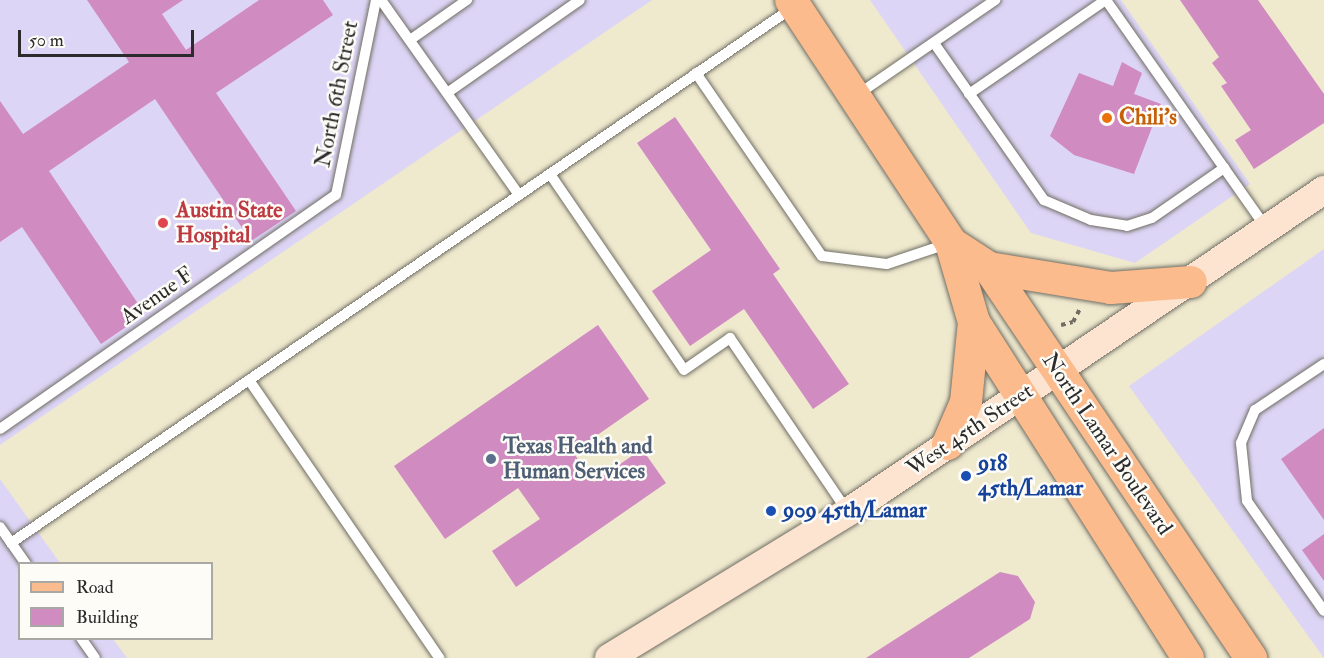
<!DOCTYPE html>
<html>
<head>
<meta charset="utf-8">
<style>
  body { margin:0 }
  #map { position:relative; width:1324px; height:658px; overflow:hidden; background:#efe9ce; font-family:"IM FELL Double Pica",serif }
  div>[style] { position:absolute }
  .built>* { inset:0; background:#ddd5f6 }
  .building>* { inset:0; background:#d08bc1 }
  .path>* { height:4px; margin-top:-2px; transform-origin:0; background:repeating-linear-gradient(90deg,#706e64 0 4.5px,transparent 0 9px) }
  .roads { filter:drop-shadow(0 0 2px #706e64) drop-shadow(0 0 2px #706e64) }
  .service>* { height:10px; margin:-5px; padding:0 5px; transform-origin:5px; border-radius:5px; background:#fff }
  .secondary>* { height:28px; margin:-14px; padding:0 14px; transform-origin:14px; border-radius:14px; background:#fde4d1 }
  .primary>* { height:32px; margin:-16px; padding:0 16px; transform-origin:16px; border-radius:16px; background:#fbbb8c }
  .dots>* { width:16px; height:16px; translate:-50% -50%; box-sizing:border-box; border:3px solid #fdfcf7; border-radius:50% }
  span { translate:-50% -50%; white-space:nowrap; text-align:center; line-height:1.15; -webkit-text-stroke:5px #fdfcf7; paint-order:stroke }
  .street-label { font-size:22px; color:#2b2b2b }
  .food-label { font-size:22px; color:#c56008; font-weight:700 }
  .left { translate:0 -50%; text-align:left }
  .health-label { font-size:22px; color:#be3a42; font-weight:700 }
  .service-label { font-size:22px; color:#4e5e75; font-weight:700 }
  .transit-label { font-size:22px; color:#164399; font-weight:700 }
  .legend { position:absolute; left:18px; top:562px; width:195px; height:78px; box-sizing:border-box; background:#fdfcf7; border:2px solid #a9a8a5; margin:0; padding:8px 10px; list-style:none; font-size:18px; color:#2b2b2b }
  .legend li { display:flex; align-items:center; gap:12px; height:30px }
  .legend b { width:30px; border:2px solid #a9a8a5 }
  .scale { position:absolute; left:18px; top:30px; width:176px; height:27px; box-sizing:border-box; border:3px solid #2b2b2b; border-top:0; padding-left:8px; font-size:18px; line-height:21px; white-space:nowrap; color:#2b2b2b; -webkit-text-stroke:4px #fdfcf7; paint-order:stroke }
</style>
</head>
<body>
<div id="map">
  <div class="built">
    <div style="clip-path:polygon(0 0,652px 0,0 445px)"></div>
    <div style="clip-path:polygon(870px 0,1121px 0,1250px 184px,1135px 263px,1031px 233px)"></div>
    <div style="clip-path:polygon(1324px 249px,1324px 658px,1129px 386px)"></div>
    <div style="clip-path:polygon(0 479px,60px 563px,20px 564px,20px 638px,113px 639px,127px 658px,0 658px)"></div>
  </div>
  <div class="building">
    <div style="clip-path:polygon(87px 0,183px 0,162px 14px,186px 50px,259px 0,323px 0,333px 15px,216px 93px,296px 211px,251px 241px,155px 99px,49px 171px,145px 314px,101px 344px,22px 227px,0 242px,0 101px,23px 134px,129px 62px)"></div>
    <div style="clip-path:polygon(1180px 0,1258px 0,1324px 94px,1324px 123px,1254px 169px,1235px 140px,1251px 130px,1221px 86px,1227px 83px,1212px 63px,1219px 57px)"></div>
    <div style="clip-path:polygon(1122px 62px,1142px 73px,1134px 94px,1161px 104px,1134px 174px,1074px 155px,1050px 136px,1079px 73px,1113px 86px)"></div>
    <div style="clip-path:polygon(675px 117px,780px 269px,773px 274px,849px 384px,813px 409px,744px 309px,690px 346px,652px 291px,711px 250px,637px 143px)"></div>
    <div style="clip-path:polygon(598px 325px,649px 399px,573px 452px,594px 482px,642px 449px,666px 483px,516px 587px,492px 551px,540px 519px,518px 488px,445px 539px,394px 466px)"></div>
    <div style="clip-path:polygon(1324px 428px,1324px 520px,1281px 459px)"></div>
    <div style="clip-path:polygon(1324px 534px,1324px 581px,1302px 550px)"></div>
    <div style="clip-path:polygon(1000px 572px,1018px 576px,1035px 602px,1030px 619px,969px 658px,866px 658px)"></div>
  </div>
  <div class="path">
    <div style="left:1061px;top:325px;width:12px;rotate:-14deg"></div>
    <div style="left:1073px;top:322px;width:15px;rotate:-62deg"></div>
  </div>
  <div class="roads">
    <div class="service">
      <div style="left:381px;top:0;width:239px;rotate:54.7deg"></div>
      <div style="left:1106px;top:0;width:279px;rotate:54.9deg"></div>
      <div style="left:410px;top:40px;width:70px;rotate:-35.1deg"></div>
      <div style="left:934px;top:43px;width:192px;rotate:55deg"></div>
      <div style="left:1044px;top:200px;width:51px;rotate:23.1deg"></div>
      <div style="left:1091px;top:220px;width:36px;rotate:9deg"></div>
      <div style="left:1127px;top:226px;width:26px;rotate:-18deg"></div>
      <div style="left:1152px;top:218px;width:88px;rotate:-34.8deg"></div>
      <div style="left:696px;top:73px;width:222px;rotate:55.5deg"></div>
      <div style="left:822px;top:256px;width:65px;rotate:7deg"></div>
      <div style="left:887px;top:264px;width:63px;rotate:-18.4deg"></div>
      <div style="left:447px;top:93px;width:162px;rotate:-35deg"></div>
      <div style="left:969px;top:94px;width:166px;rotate:-34.5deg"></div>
      <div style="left:857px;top:95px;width:168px;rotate:-34.5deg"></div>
      <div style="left:550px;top:174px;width:237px;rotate:55.6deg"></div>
      <div style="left:684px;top:370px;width:56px;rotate:-34.8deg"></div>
      <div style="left:730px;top:338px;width:210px;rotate:55.9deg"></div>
      <div style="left:1324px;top:364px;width:83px;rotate:146.3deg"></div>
      <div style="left:1255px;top:410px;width:36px;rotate:113deg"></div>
      <div style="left:1241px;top:443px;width:58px;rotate:84.1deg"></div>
      <div style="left:1247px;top:501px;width:134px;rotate:55deg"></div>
      <div style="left:249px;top:380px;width:337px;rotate:55.6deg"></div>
      <div style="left:0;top:429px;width:409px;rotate:-34.9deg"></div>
      <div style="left:336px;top:195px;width:199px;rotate:-78.4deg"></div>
      <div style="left:0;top:527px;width:45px;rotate:54.9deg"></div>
      <div style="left:11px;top:543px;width:947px;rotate:-34.41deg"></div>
      <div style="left:81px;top:638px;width:24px;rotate:55deg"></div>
    </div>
    <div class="secondary">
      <div style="left:609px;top:658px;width:280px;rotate:-31.4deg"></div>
      <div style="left:848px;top:512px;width:575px;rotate:-34.08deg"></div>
    </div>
    <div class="primary">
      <div style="left:791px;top:0;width:291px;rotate:56.6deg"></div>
      <div style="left:951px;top:243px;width:82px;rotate:73.8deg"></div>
      <div style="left:974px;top:322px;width:398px;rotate:57.5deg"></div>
      <div style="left:951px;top:243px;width:45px;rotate:33.3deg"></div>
      <div style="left:989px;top:268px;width:470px;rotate:56.1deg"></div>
      <div style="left:989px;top:268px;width:124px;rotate:9.3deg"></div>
      <div style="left:1111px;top:288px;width:80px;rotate:-4.3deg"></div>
      <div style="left:948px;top:444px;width:46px;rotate:-66.8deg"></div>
      <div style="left:966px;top:402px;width:80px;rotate:-84.3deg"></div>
    </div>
  </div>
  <div class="dots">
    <div style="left:1107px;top:118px;background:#e8710a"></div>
    <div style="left:163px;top:223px;background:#e0444e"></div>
    <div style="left:491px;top:459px;background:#5c6f8a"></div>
    <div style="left:966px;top:476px;background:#1a4fb4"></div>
    <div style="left:771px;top:511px;background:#1a4fb4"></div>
  </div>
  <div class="street-label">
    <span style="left:337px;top:94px;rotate:-79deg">North 6th Street</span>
    <span style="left:157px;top:296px;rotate:-35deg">Avenue F</span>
    <span style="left:970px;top:430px;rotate:-34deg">West 45th Street</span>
    <span style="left:1107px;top:444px;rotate:56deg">North Lamar Boulevard</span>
  </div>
  <div class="food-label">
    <span class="left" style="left:1119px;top:118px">Chili's</span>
  </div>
  <div class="health-label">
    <span class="left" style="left:176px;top:223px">Austin State<br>Hospital</span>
  </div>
  <div class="service-label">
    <span class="left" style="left:503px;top:459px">Texas Health and<br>Human Services</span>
  </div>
  <div class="transit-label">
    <span class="left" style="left:978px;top:476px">918<br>45th/Lamar</span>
    <span class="left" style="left:783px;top:511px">909 45th/Lamar</span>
  </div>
  <ul class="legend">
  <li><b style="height:8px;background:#fbbb8c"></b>Road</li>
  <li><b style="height:16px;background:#d08bc1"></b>Building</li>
  </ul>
  <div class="scale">50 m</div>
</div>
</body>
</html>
